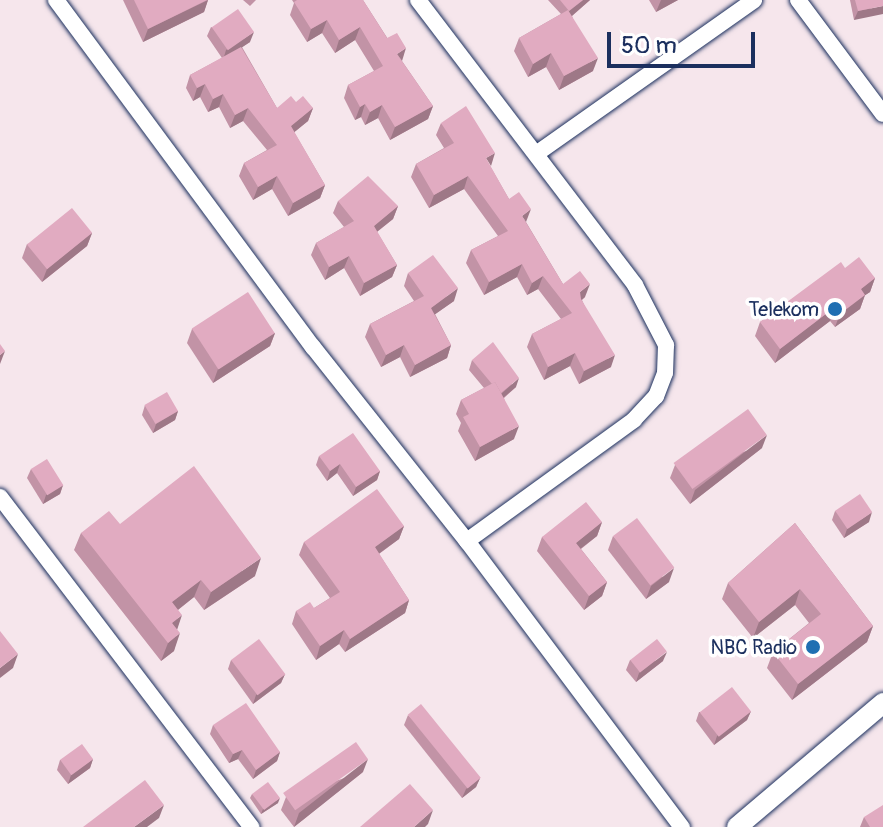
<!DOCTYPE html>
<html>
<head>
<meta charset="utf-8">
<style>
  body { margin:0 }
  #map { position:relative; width:883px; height:827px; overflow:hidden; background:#f6e6ec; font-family:Pangolin,sans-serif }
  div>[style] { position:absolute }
  .roads { filter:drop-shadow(0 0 2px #1b2f5e) drop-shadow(0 0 2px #1b2f5e) }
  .minor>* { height:16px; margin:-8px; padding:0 8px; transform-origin:8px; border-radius:8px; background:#fff }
  .tertiary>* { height:20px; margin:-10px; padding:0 10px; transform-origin:10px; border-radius:10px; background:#fff }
  .wall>* { inset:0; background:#c293a6 }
  .shaded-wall>* { inset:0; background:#9e7887 }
  .building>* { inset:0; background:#e1abc1; transform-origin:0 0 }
  .dots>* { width:22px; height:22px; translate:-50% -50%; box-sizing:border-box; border:4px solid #fff; border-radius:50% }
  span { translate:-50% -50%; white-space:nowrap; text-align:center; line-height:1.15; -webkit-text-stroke:7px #fff; paint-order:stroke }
  .poi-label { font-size:20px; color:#1b2f5e }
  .right { translate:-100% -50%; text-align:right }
  .scale { position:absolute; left:607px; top:32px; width:148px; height:36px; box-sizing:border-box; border:4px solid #1b2f5e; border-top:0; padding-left:10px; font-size:24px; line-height:28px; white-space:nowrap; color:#1b2f5e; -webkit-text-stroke:6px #fff; paint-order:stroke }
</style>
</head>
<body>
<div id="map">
  <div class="roads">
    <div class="minor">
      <div style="left:56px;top:0;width:432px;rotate:53.5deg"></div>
      <div style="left:313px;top:347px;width:248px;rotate:51.6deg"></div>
      <div style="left:467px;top:541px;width:358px;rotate:53.1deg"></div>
      <div style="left:418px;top:0;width:358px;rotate:52.7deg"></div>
      <div style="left:635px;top:285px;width:68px;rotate:62.7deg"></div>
      <div style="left:666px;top:345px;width:28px;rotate:92deg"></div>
      <div style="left:665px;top:373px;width:25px;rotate:111deg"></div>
      <div style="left:656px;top:396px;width:33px;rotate:133deg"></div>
      <div style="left:634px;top:420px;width:206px;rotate:144.1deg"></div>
      <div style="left:798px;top:0;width:142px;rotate:53.3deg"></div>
      <div style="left:536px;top:154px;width:267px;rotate:-35.2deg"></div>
      <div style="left:0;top:497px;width:415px;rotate:52.7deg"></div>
    </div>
    <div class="tertiary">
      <div style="left:737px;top:827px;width:192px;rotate:-40.3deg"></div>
    </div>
  </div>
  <div class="wall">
    <div style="clip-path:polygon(123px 0,208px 0,204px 12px,143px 42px)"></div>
    <div style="clip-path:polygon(243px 0,256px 0,250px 6px)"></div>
    <div style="clip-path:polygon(292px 0,363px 0,402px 61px,433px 106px,428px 119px,390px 140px,378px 118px,365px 125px,361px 117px,355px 120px,344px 98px,348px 85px,374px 71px,355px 40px,335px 53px,322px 33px,307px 42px,290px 15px,294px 3px)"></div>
    <div style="clip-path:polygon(548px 0,590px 0,572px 16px,593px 71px,559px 90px,546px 67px,528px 77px,514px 51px,519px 38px,561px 14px)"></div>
    <div style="clip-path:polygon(649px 0,678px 0,656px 12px)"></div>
    <div style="clip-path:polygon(850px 0,883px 0,854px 20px)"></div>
    <div style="clip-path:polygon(211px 27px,250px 42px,242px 47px,277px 108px,296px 102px,313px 108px,308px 121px,294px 132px,325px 185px,320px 198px,288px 216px,272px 189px,253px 200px,239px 176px,244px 163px,267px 150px,243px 121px,230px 128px,219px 107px,208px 112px,200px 97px,193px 101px,186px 88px,190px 75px,222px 58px,207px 36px)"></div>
    <div style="clip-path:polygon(441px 123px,490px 166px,509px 199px,526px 222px,563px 284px,585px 297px,582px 300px,611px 367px,579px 384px,570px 366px,544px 380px,527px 347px,532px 334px,561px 319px,538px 289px,527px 295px,517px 277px,484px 295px,466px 263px,471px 250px,498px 236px,464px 189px,429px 208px,411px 177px,416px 164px,444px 148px,436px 135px)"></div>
    <div style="clip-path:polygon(338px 201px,398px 206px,393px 219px,377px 232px,397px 265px,392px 277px,360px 296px,344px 268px,325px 280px,311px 255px,316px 243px,344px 227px,333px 213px)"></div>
    <div style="clip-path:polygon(92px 233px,87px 246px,42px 282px,22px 258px,27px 244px)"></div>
    <div style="clip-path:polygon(845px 268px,875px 278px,870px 292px,865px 295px,860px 309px,835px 327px,830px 321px,775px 363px,755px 336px,760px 322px)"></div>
    <div style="clip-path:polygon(408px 273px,454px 301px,435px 314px,451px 345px,447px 358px,410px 377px,400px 357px,381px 367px,365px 337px,370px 324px,414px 301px,404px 286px)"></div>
    <div style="clip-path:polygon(192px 329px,275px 333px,270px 346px,213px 383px,187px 343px)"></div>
    <div style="clip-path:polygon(472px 360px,516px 387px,504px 398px,514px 439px,475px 461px,458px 431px,461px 423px,456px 414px,461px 400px,484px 388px,469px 370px)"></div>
    <div style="clip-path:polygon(145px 405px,178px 411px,175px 420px,153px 433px,142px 415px)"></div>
    <div style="clip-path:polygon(762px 448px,690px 504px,670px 478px,675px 465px)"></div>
    <div style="clip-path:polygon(319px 456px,380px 471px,377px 480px,353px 496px,337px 473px,327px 481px,316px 465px)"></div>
    <div style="clip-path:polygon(31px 469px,63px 485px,60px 494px,43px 504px,27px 478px)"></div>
    <div style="clip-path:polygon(835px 511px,869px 522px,844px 538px,832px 520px)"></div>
    <div style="clip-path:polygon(602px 522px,597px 536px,581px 549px,607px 582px,602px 596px,584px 610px,537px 551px,542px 537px)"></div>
    <div style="clip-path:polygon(795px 523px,873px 626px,867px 642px,792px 700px,767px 668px,773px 652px,809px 623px,795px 605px,753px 638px,722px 599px,728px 583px)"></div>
    <div style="clip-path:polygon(120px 524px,255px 576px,204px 610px,194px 597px,178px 610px,177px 629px,174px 651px,161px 661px,74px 550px,81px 533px)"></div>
    <div style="clip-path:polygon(404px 526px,399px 539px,379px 554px,409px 600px,405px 613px,345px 652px,339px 644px,316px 660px,292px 624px,296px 611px,314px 608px,330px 598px,299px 555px,304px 542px)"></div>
    <div style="clip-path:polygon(613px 536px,669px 582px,646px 599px,608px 550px)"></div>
    <div style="clip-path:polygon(231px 660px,285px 674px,281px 683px,253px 704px,228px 669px)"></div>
    <div style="clip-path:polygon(630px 660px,663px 661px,636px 682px,626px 670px)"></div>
    <div style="clip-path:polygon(751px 711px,747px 720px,714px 745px,696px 721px,699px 712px)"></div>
    <div style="clip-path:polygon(408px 715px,480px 778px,476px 787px,462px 798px,404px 725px)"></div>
    <div style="clip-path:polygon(213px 725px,280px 752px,277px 761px,253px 779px,238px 759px,229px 763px,210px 734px)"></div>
    <div style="clip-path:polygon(93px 759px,90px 768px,68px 784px,57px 770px,60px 760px)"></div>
    <div style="clip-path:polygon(363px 772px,294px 827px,281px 810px,286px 797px)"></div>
    <div style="clip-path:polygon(252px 794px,278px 803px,261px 814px,250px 798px)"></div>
    <div style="clip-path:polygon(864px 817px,883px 827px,860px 827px)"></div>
  </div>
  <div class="shaded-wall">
    <div style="clip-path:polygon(208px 0,204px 12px,143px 42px,148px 29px)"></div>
    <div style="clip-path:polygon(583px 0,590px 0,566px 21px,569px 11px)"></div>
    <div style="clip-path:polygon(661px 0,678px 0,656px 12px)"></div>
    <div style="clip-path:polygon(883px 6px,883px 14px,854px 20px,858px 11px)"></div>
    <div style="clip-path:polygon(327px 20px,322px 33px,307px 42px,311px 29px)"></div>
    <div style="clip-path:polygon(360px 27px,355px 40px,335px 53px,339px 40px)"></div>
    <div style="clip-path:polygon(254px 32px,250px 42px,223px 60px,226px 50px)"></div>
    <div style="clip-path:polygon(406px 48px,402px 61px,397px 54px)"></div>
    <div style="clip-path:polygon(551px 53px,546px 67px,528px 77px,533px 64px)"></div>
    <div style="clip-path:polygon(598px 58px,593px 71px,559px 90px,564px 76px)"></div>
    <div style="clip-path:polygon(205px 84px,200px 97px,193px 101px,197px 88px)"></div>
    <div style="clip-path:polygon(223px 94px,219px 107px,208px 112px,213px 99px)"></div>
    <div style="clip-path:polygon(365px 104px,361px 117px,355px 120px,360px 107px)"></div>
    <div style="clip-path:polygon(382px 105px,378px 118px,365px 125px,370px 112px)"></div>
    <div style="clip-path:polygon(433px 106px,428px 119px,390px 140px,395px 127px)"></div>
    <div style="clip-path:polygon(248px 108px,243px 121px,230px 128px,235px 115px)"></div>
    <div style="clip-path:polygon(313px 108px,308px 121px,286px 139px,291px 126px)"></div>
    <div style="clip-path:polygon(495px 153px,491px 166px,486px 158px)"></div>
    <div style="clip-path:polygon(277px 176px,272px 189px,253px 200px,258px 187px)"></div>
    <div style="clip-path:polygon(468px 176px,464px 189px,429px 208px,434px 195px)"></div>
    <div style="clip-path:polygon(325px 185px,320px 198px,288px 216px,293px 203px)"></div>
    <div style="clip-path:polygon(398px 206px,393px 219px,369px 238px,374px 226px)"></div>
    <div style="clip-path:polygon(531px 209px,526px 222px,522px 216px)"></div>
    <div style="clip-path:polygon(92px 233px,87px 246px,42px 282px,47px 269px)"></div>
    <div style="clip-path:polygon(349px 256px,344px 268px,325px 280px,329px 267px)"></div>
    <div style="clip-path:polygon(522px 264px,517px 277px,484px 295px,489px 282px)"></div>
    <div style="clip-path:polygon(397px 265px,392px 277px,360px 296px,364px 283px)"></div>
    <div style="clip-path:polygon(543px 276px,538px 289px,527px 295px,532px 283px)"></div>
    <div style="clip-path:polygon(875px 278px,870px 292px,861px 298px,865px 295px,860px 309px,835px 327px,840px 314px,861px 289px)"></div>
    <div style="clip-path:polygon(590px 284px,585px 297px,575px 305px,580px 292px)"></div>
    <div style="clip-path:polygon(458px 288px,454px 301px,427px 320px,431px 308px)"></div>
    <div style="clip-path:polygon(835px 307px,830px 321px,775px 363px,780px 349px)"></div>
    <div style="clip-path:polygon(275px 333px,270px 346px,213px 383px,218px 369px)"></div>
    <div style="clip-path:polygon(404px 345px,400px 357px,381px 367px,386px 355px)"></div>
    <div style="clip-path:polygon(451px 345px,447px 358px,410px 377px,415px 365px)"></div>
    <div style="clip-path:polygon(5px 351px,0 364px,0 355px)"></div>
    <div style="clip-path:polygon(575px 353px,570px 366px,544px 380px,548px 367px)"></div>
    <div style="clip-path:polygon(615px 355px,611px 367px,579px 384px,584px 371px)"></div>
    <div style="clip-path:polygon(519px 378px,516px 387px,497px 403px,501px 394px)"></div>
    <div style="clip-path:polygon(178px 411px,175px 420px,153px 433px,156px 424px)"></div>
    <div style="clip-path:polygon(519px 426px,514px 439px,475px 461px,480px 447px)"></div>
    <div style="clip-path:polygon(767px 435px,762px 448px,690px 504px,695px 490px)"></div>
    <div style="clip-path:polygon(340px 464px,337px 473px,327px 481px,330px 471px)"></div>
    <div style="clip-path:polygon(380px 471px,377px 480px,353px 496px,356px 487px)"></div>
    <div style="clip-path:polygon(63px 485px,60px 494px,43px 504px,46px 495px)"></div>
    <div style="clip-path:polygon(872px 512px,869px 522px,844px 538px,847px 529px)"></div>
    <div style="clip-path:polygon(602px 522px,597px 536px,571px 556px,576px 543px)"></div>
    <div style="clip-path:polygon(404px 526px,399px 539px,370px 560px,375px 547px)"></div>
    <div style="clip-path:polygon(261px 558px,255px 576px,204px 610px,211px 592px)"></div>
    <div style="clip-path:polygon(674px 568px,669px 582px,646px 599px,651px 586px)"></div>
    <div style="clip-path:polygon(201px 580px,194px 597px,165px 620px,172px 602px)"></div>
    <div style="clip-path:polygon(607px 582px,602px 596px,584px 610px,589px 596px)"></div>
    <div style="clip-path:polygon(800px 589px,795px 605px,753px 638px,759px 622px)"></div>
    <div style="clip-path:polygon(409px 600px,405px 613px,345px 652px,350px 639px)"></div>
    <div style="clip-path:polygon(182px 615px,176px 633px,172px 623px)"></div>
    <div style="clip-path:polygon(873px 626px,867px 642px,792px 700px,798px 684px)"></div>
    <div style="clip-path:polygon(344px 630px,339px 644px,316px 660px,320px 646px)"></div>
    <div style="clip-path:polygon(180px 633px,174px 651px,161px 661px,168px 643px)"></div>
    <div style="clip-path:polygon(667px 652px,663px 661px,636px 682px,639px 673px)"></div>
    <div style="clip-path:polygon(18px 654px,13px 668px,0 678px,0 668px)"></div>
    <div style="clip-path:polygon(285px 674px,281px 683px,253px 704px,256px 695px)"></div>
    <div style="clip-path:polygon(751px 711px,747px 720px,714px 745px,717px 736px)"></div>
    <div style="clip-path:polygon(242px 750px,238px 759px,229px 763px,233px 754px)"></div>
    <div style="clip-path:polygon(280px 752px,277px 761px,253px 779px,256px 770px)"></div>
    <div style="clip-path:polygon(93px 759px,90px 768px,68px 784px,71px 775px)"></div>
    <div style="clip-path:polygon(368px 759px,363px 772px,294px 827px,299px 813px)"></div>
    <div style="clip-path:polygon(480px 778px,476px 787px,462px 798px,466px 789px)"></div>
    <div style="clip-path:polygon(280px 798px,278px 803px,261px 814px,263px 809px)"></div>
    <div style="clip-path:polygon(164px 805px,159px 818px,147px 827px,134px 827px)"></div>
    <div style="clip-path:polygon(433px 810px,428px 824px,425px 827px,414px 827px)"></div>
  </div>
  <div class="building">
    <div style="clip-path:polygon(134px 0,207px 0,148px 29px)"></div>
    <div style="clip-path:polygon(297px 0,363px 0,387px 38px,397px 33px,406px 48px,397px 54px,433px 106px,395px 127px,382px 105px,370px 112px,365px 104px,360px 107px,348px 85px,383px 66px,360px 27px,339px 40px,327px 20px,311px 29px,294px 2px)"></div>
    <div style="clip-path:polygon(560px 0,583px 0,569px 11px)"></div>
    <div style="clip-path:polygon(855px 0,883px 0,883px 6px,858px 11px)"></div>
    <div style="left:238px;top:9px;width:28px;height:32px;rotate:55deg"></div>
    <div style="clip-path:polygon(568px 10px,598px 58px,564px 76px,551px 53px,533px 64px,519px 38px)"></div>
    <div style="clip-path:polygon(241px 47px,277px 108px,291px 96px,296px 102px,303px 96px,313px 108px,291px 126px,325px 185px,293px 203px,277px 176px,258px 187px,244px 163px,277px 145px,248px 108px,235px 115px,223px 94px,213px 99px,205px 84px,197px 88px,190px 75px)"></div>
    <div style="clip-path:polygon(466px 106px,495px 153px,486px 158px,509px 199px,519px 192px,531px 209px,522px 216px,563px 284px,580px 271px,590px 284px,580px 292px,581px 299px,615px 355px,584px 371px,575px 353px,548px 367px,532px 334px,572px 313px,543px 276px,532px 283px,522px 264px,489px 282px,471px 250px,508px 231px,468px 176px,434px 195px,416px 164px,454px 143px,441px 123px)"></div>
    <div style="clip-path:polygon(368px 176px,398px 206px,374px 226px,397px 265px,364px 283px,349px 256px,329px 267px,316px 243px,354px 221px,338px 201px)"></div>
    <div style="left:72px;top:208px;width:32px;height:58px;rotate:51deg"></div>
    <div style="clip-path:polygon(433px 255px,458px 288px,431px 308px,451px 345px,415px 365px,404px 345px,386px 355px,370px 324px,424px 296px,408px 273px)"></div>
    <div style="clip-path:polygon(859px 257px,875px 278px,861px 289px,865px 295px,840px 314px,835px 307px,780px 349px,760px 322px,841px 262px,845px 268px)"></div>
    <div style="left:248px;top:292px;width:49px;height:67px;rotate:57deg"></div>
    <div style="clip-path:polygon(493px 342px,519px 378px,501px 393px,495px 382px,492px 384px,472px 360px)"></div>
    <div style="clip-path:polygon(0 344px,5px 351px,0 355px)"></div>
    <div style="clip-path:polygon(495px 382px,519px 426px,480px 447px,463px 417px,469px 414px,461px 400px)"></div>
    <div style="left:167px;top:392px;width:22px;height:26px;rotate:60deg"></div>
    <div style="left:748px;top:409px;width:32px;height:92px;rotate:54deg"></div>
    <div style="clip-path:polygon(353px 433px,380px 471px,356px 487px,340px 464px,330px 471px,319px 456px)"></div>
    <div style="left:47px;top:459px;width:31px;height:19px;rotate:58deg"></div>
    <div style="clip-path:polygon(194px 466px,261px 558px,211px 592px,201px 580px,172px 602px,182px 615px,172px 623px,180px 633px,168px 643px,81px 533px,109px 511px,120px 524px)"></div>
    <div style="clip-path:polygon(377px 489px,404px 526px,375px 547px,409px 600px,350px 639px,344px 630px,320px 646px,296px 611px,310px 602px,314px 608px,340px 592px,304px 542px)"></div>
    <div style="left:860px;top:494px;width:22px;height:30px;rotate:56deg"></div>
    <div style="clip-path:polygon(586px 502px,602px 522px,576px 543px,607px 582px,589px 596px,542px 537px)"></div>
    <div style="left:637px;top:518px;width:62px;height:30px;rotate:53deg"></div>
    <div style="clip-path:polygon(795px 523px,873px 626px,798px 684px,773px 652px,821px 614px,800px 589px,759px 622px,728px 583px)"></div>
    <div style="clip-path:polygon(0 631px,18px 654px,0 668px)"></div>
    <div style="left:259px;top:639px;width:44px;height:35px;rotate:53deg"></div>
    <div style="left:657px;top:639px;width:16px;height:34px;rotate:52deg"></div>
    <div style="left:732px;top:687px;width:31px;height:41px;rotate:52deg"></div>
    <div style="clip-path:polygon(246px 703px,280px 752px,256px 770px,242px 750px,233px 754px,213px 725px)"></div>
    <div style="left:421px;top:704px;width:95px;height:17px;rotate:51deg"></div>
    <div style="left:356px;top:742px;width:21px;height:89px;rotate:55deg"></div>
    <div style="left:82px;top:744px;width:19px;height:27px;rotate:54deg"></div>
    <div style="clip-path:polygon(145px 780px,164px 805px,134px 827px,83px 827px)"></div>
    <div style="left:268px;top:782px;width:20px;height:20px;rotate:53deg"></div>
    <div style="clip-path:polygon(410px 784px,433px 810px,414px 827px,360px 827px)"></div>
    <div style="clip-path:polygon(883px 805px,883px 827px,870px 827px,864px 817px)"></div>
  </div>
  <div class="dots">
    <div style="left:835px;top:309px;background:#1f6fb2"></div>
    <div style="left:813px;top:647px;background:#1f6fb2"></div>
  </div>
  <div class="poi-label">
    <span class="right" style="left:819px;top:309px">Telekom</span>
    <span class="right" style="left:797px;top:647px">NBC Radio</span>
  </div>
  <div class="scale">50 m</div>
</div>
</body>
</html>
